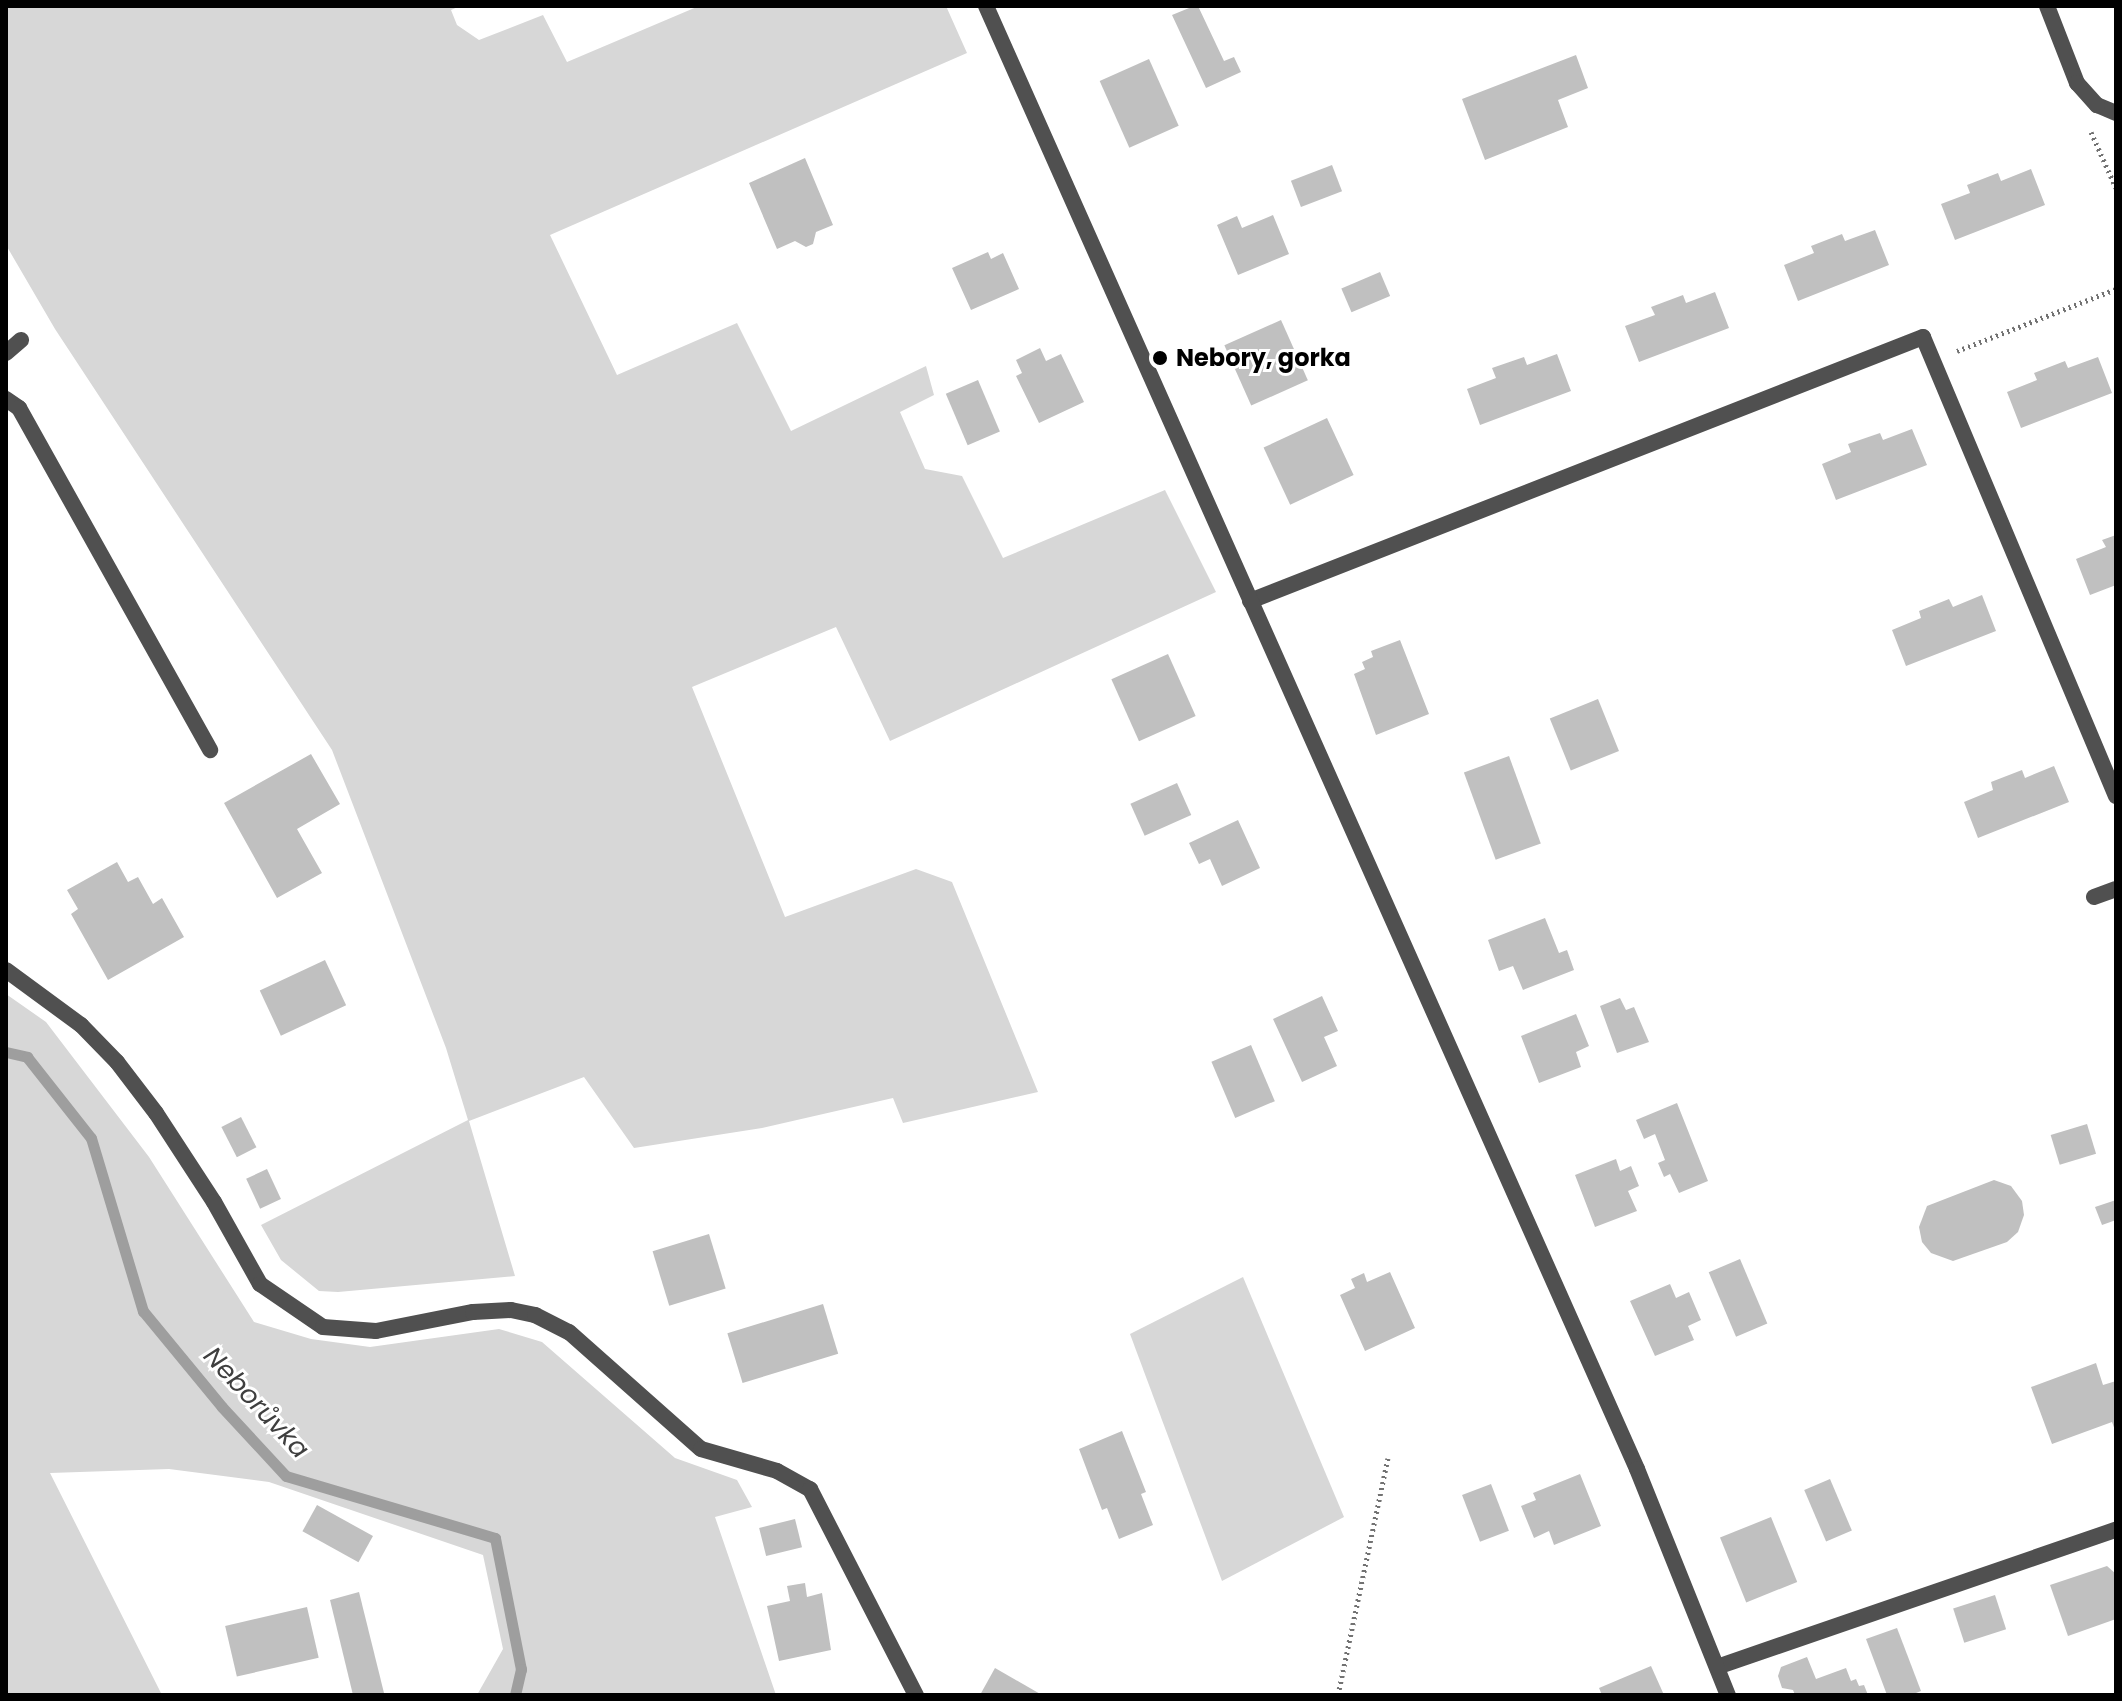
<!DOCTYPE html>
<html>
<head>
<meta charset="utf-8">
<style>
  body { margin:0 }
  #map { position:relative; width:2122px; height:1701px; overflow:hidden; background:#fff; font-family:Poppins,sans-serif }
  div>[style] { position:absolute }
  .green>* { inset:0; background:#d7d7d7 }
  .stream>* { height:11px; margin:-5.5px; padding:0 5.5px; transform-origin:5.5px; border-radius:5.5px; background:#9e9e9e }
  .building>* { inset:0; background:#c0c0c0; transform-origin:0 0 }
  .path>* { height:5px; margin-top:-2.5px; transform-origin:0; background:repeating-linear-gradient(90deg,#727272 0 2px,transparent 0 6px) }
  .service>* { height:16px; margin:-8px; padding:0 8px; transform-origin:8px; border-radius:8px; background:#505050 }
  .minor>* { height:16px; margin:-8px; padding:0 8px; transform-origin:8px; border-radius:8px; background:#505050 }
  .dots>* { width:22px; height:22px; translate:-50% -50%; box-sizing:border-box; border:4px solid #fff; border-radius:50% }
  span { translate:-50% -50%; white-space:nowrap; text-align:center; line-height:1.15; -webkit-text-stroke:6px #fff; paint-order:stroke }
  .poi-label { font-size:24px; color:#000; font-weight:700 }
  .left { translate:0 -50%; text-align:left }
  .water-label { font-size:26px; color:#3f3f3f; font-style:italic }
  .frame { position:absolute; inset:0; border:8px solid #000; pointer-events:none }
</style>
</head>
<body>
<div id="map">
  <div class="green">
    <div style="clip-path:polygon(6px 6px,460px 6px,451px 10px,457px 25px,479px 40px,543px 15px,567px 62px,699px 6px,946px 6px,967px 53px,550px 235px,617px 375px,737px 323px,791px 431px,926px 366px,934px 395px,900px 412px,925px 469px,962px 476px,1003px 558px,1165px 490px,1216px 592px,890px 741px,836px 627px,692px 687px,785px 917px,916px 869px,952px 882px,1038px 1092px,903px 1123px,893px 1098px,762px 1128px,634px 1148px,584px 1077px,469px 1121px,515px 1276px,338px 1292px,319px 1291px,281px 1260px,261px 1225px,468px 1120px,446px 1048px,332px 750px,55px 329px,6px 245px)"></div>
    <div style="clip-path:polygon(6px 994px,46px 1022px,149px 1157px,254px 1322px,311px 1339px,370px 1347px,499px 1329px,542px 1342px,675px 1458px,737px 1480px,752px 1507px,715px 1517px,776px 1695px,477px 1695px,503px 1649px,483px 1555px,269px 1482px,169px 1469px,50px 1473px,162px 1695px,6px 1695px)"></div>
    <div style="clip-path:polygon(1243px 1277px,1344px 1517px,1222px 1581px,1130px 1334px)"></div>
  </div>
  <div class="stream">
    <div style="left:6px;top:1052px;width:22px;rotate:13deg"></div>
    <div style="left:27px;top:1057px;width:103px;rotate:51.7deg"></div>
    <div style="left:91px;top:1138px;width:181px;rotate:73.3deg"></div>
    <div style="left:143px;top:1311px;width:124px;rotate:50.5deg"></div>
    <div style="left:222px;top:1407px;width:94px;rotate:47.2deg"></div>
    <div style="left:286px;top:1476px;width:218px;rotate:16.5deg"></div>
    <div style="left:495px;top:1538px;width:134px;rotate:78.8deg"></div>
    <div style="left:521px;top:1669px;width:27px;rotate:103deg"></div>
  </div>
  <div class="building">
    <div style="clip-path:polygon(1194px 6px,1198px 6px,1224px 61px,1234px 57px,1241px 72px,1206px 88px,1172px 15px)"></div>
    <div style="clip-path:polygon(1576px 55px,1588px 88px,1558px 100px,1568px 127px,1485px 160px,1462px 99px)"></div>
    <div style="left:1149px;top:59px;width:73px;height:54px;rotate:66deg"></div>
    <div style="clip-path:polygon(805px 158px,833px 225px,816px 232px,813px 244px,806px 247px,795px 241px,777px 249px,749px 183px)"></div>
    <div style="left:1332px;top:165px;width:28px;height:44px;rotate:69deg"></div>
    <div style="clip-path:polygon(2031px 169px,2045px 205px,1955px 240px,1941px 204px,1970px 193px,1967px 185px,1998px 173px,2001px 181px)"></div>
    <div style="clip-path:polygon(1273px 215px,1289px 254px,1238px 275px,1217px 225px,1237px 216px,1242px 228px)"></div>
    <div style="clip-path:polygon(1875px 230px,1889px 265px,1798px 301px,1784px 265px,1814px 253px,1811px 246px,1842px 234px,1845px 241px)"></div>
    <div style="clip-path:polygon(988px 252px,991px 259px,1003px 253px,1019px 289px,971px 310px,952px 268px)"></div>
    <div style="left:1380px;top:272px;width:26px;height:42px;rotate:67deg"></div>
    <div style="clip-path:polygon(1715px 292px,1729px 328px,1639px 362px,1625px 326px,1655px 315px,1651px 307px,1683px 295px,1686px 303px)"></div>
    <div style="left:1281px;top:320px;width:66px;height:62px;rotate:66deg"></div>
    <div style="clip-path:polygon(1040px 348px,1046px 361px,1061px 354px,1084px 402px,1039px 423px,1016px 376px,1022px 373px,1016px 360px)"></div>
    <div style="clip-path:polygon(1557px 354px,1571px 391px,1480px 425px,1467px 389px,1496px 378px,1492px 368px,1524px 357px,1527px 365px)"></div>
    <div style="clip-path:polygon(2098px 357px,2112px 393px,2021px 428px,2007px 392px,2037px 380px,2034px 373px,2065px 361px,2068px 368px)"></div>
    <div style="left:978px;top:380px;width:56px;height:35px;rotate:67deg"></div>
    <div style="left:1327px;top:418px;width:63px;height:70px;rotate:65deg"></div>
    <div style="clip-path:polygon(1912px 429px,1927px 465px,1836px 500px,1822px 464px,1851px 452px,1848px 444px,1880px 433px,1883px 440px)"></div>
    <div style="clip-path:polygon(2116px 535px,2116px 585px,2090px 595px,2076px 559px,2106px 547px,2102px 540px)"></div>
    <div style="clip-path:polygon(1982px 595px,1996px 631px,1906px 666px,1892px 630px,1921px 618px,1919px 611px,1949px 599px,1953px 607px)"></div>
    <div style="clip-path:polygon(1400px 640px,1429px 714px,1376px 735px,1354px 674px,1365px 669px,1362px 662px,1373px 657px,1371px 651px)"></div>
    <div style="left:1168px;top:654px;width:68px;height:62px;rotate:66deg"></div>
    <div style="left:1598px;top:699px;width:56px;height:52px;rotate:68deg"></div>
    <div style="clip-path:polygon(311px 754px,340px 804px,297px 829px,322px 873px,277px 898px,224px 803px)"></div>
    <div style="left:1509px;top:756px;width:93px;height:48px;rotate:70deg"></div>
    <div style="clip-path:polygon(2054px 766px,2069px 802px,1978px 838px,1964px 802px,1993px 790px,1991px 782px,2022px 770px,2025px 778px)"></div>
    <div style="left:1177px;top:783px;width:35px;height:51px;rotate:66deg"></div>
    <div style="clip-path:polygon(1238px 820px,1260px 868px,1222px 886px,1210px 859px,1199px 864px,1189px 843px)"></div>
    <div style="clip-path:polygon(117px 862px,128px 882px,138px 877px,153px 904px,162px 898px,184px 937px,108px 980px,71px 914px,78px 909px,67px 890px)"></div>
    <div style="clip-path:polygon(1545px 918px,1559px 953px,1567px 950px,1574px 970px,1523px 990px,1513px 966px,1499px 971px,1488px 940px)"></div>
    <div style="left:325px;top:960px;width:50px;height:72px;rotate:65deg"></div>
    <div style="clip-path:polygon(1322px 996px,1338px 1031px,1324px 1037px,1337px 1066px,1302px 1082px,1273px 1019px)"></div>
    <div style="clip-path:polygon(1620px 998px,1626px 1010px,1634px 1007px,1649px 1042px,1617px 1053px,1600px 1006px)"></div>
    <div style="clip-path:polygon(1576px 1014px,1589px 1046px,1576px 1052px,1581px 1067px,1539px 1083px,1521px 1036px)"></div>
    <div style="left:1251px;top:1045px;width:61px;height:43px;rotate:67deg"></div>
    <div style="clip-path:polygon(1677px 1103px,1708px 1181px,1679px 1193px,1670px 1174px,1664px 1177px,1658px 1163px,1665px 1160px,1655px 1134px,1644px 1139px,1636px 1120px)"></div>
    <div style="left:241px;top:1117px;width:34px;height:22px;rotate:63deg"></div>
    <div style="left:2087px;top:1124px;width:31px;height:38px;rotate:73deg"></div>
    <div style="clip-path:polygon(1616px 1159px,1620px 1171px,1631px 1166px,1639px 1186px,1628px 1191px,1637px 1211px,1595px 1227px,1575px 1175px)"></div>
    <div style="left:267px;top:1169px;width:33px;height:23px;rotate:65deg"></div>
    <div style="clip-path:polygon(1994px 1180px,2011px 1186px,2022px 1201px,2024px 1215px,2018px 1232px,2007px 1242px,1953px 1261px,1931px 1253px,1922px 1242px,1919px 1227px,1927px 1206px)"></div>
    <div style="clip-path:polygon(2116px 1200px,2116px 1220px,2102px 1225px,2095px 1207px)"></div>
    <div style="left:709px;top:1234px;width:57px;height:59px;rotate:73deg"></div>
    <div style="left:1740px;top:1259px;width:70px;height:34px;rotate:67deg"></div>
    <div style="clip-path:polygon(1390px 1272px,1415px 1328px,1365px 1351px,1340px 1295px,1355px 1288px,1351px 1279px,1364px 1273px,1367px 1282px)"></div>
    <div style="clip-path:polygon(1670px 1284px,1676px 1298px,1689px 1292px,1701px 1320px,1688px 1326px,1694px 1340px,1655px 1356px,1630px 1301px)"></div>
    <div style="left:823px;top:1304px;width:52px;height:100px;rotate:73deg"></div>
    <div style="clip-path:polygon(2096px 1363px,2103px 1385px,2116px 1381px,2116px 1433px,2112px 1422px,2052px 1444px,2031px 1387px)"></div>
    <div style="clip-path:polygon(1122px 1431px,1146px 1492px,1141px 1494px,1153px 1525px,1119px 1539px,1107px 1508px,1102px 1510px,1079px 1449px)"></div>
    <div style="clip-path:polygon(1580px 1474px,1601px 1526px,1554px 1545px,1549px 1531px,1534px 1538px,1521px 1506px,1536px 1500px,1533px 1493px)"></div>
    <div style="left:1830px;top:1479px;width:56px;height:28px;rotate:67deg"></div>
    <div style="left:1491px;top:1484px;width:50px;height:31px;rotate:69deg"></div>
    <div style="left:317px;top:1505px;width:64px;height:30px;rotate:29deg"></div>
    <div style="left:1771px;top:1517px;width:70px;height:55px;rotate:68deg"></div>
    <div style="left:795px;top:1519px;width:29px;height:37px;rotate:76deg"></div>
    <div style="clip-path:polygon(2107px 1566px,2116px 1574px,2116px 1619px,2068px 1636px,2050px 1585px)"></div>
    <div style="clip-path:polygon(805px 1583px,807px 1597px,822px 1593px,831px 1650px,779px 1661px,767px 1606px,790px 1601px,787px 1586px)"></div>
    <div style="clip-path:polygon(359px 1592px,384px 1693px,374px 1695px,353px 1695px,330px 1600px)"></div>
    <div style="left:1995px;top:1595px;width:36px;height:44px;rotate:72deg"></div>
    <div style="left:307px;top:1607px;width:52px;height:84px;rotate:77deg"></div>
    <div style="clip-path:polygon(1897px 1628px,1921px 1691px,1911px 1695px,1887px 1695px,1866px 1639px)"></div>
    <div style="clip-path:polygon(1807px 1657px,1816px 1679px,1846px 1668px,1851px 1681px,1856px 1679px,1859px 1686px,1864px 1685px,1868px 1695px,1795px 1695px,1793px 1690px,1782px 1688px,1778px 1676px,1781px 1667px)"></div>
    <div style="clip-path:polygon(1651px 1666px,1664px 1695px,1602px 1695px,1599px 1688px)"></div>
    <div style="clip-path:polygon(995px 1668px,1042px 1695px,980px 1695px)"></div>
  </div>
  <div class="path">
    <div style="left:2091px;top:132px;width:61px;rotate:65.9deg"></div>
    <div style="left:1957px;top:351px;width:171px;rotate:-21.3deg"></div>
    <div style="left:1338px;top:1695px;width:242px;rotate:-78.1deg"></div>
  </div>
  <div class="service">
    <div style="left:2097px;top:105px;width:21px;rotate:23deg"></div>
    <div style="left:6px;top:399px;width:16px;rotate:35deg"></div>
    <div style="left:19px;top:408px;width:392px;rotate:60.8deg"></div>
    <div style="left:1250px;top:601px;width:723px;rotate:-21.42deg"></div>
    <div style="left:1923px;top:337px;width:498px;rotate:67.2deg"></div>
    <div style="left:2094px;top:897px;width:23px;rotate:-20deg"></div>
    <div style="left:1717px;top:1667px;width:422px;rotate:-19deg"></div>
  </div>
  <div class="minor">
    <div style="left:986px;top:6px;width:1601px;rotate:66.01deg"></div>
    <div style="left:1637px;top:1469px;width:244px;rotate:68.1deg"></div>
    <div style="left:2047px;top:6px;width:83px;rotate:68.7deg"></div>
    <div style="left:2077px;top:83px;width:30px;rotate:48deg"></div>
    <div style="left:6px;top:353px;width:20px;rotate:-41deg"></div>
    <div style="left:6px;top:970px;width:93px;rotate:36.3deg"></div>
    <div style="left:81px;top:1025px;width:52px;rotate:45.8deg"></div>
    <div style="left:117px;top:1062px;width:64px;rotate:52.6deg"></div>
    <div style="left:156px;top:1113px;width:106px;rotate:56.9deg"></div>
    <div style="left:214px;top:1202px;width:94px;rotate:60.7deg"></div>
    <div style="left:260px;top:1284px;width:76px;rotate:34.3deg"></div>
    <div style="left:323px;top:1327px;width:53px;rotate:4.3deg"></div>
    <div style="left:376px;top:1331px;width:99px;rotate:-11.1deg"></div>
    <div style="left:473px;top:1312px;width:38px;rotate:-3deg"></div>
    <div style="left:511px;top:1310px;width:25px;rotate:12deg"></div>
    <div style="left:535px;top:1315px;width:38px;rotate:27deg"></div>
    <div style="left:569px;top:1332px;width:176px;rotate:41.6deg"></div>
    <div style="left:701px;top:1449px;width:79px;rotate:16.1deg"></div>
    <div style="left:777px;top:1471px;width:38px;rotate:29deg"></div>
    <div style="left:810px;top:1489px;width:232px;rotate:62.8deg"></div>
  </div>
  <div class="dots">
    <div style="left:1160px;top:358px;background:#000"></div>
  </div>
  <div class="poi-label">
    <span class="left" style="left:1176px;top:358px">Nebory, gorka</span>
  </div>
  <div class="water-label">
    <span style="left:256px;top:1403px;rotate:47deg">Neborůvka</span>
  </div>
  <div class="frame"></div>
</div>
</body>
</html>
